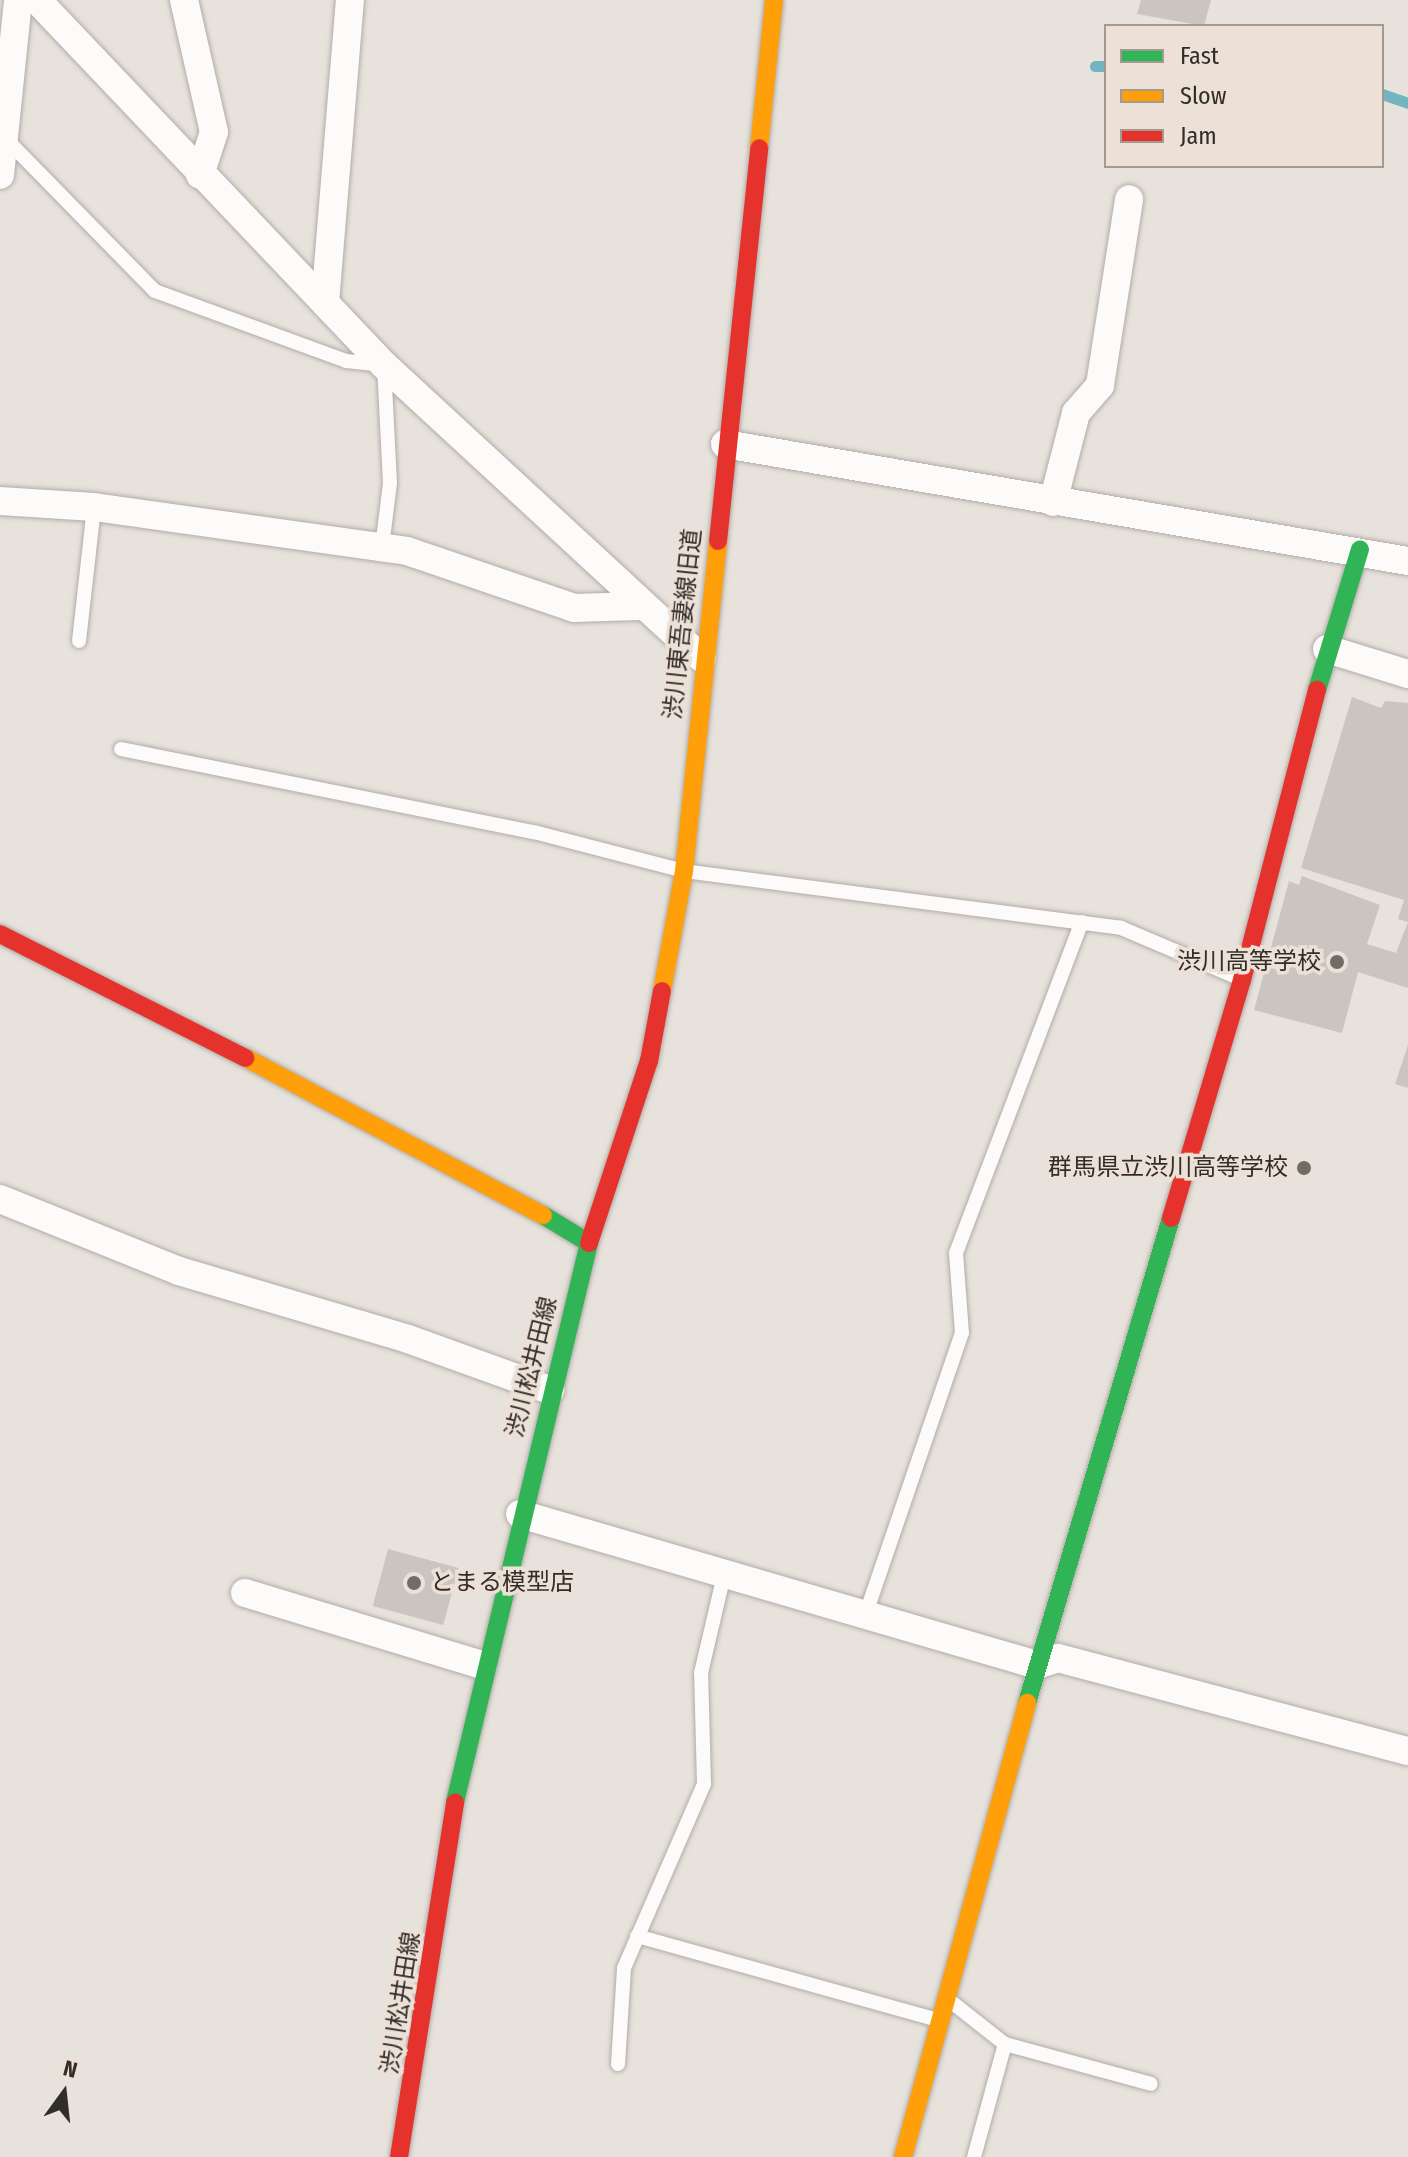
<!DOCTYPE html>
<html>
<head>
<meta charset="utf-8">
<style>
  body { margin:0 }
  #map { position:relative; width:1408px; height:2157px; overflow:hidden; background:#e8e2dc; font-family:"Fira Sans Condensed","Noto Sans JP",sans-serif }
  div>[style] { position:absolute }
  .stream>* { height:11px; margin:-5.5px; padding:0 5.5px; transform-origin:5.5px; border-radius:5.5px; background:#72b4c0 }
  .building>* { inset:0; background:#cac5c0; transform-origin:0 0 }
  .roads { filter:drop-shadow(0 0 2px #b1aca8) drop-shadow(0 0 2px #b1aca8) }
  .lane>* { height:14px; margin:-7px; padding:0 7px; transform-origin:7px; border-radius:7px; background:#fcfbfa }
  .street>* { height:28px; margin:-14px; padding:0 14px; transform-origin:14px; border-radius:14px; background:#fcfbfa }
  .fast>* { height:18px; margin:-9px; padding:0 9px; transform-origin:9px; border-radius:9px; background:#30b455 }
  .slow>* { height:18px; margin:-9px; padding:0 9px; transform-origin:9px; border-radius:9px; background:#ff9f0a }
  .jam>* { height:18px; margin:-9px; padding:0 9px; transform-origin:9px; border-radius:9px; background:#e5322d }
  .dots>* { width:22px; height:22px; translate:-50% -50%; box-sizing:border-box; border:4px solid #ede1d7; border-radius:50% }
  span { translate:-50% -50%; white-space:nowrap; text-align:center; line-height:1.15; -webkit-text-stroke:7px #ede1d7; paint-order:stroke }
  .street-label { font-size:24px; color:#312d29 }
  .poi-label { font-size:24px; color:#312d29 }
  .right { translate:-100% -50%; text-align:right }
  .left { translate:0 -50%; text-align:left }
  .legend { position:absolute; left:1104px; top:24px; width:280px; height:144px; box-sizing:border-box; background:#ede1d7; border:2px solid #a29991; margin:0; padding:10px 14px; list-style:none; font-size:24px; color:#312d29 }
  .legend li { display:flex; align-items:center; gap:16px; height:40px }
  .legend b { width:40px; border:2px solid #a29991 }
  .north { position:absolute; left:24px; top:2053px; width:80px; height:80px; -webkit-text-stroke:6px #ede1d7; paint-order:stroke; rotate:15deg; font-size:22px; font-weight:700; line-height:32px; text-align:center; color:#312d29 }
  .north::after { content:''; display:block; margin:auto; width:28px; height:36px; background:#312d29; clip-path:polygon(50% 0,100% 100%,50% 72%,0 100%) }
</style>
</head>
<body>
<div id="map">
  <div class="stream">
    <div style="left:1095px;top:66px;width:11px"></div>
    <div style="left:1382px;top:94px;width:28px;rotate:19deg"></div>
  </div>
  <div class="building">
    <div style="clip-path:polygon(1141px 0,1211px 0,1204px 26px,1137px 14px)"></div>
    <div style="clip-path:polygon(1352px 697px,1381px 708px,1385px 701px,1408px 703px,1408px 922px,1398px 919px,1404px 900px,1301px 868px)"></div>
    <div style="clip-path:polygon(1302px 876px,1380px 905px,1367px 944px,1396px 953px,1408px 922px,1408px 988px,1358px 972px,1342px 1033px,1254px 1010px,1289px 881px,1299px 885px)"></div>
    <div style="clip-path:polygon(1408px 1045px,1408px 1088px,1395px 1084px)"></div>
    <div style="left:388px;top:1549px;width:73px;height:59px;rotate:15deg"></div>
  </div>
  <div class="roads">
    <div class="lane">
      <div style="left:5px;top:138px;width:214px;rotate:45.6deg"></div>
      <div style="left:155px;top:291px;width:203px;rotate:20.1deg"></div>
      <div style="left:346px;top:361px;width:38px;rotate:6deg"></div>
      <div style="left:384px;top:365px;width:118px;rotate:87.1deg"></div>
      <div style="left:390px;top:483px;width:64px;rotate:97.1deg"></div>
      <div style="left:79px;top:641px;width:135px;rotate:-83.6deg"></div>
      <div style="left:121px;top:749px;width:421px;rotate:11.4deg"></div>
      <div style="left:534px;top:832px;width:155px;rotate:14.6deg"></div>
      <div style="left:684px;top:871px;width:441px;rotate:7.4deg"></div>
      <div style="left:1121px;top:928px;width:130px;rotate:23deg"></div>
      <div style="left:864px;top:1619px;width:302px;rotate:-71.1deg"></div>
      <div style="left:962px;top:1333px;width:80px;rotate:-94.3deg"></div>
      <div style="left:956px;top:1253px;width:354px;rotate:-69.2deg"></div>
      <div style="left:637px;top:1936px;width:312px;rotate:15.6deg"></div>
      <div style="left:949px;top:2000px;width:71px;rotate:38.2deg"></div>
      <div style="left:1005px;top:2044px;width:151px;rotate:15.3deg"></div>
      <div style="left:618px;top:2064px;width:96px;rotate:-86.4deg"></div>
      <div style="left:624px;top:1968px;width:201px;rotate:-66.5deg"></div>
      <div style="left:704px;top:1784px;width:111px;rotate:-91.5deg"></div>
      <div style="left:701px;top:1673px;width:105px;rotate:-76.8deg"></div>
      <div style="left:974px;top:2157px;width:117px;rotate:-74.7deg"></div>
    </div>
    <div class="street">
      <div style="left:37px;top:0;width:504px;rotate:46.45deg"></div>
      <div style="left:384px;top:365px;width:432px;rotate:42.7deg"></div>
      <div style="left:184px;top:0;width:135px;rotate:77.2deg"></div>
      <div style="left:214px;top:132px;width:45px;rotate:108deg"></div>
      <div style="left:0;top:175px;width:176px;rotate:-84.1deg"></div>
      <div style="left:325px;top:303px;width:304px;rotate:-85.3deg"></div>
      <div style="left:725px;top:444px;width:693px;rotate:9.72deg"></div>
      <div style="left:0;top:501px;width:94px;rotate:3.7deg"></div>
      <div style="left:94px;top:507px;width:316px;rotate:8deg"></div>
      <div style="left:407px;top:551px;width:176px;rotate:18.8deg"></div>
      <div style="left:574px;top:608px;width:65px;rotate:-1.8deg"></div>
      <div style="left:1053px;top:502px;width:92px;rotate:-75.5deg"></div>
      <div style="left:1076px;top:413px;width:37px;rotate:-49deg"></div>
      <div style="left:1100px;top:385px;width:188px;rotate:-81.1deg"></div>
      <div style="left:1327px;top:649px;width:85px;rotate:17.2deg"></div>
      <div style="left:0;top:1199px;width:193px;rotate:21.9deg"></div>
      <div style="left:179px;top:1271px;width:239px;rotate:16.5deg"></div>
      <div style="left:408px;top:1339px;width:151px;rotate:19.8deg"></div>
      <div style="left:520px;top:1514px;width:539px;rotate:16.28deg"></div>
      <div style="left:1037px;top:1665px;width:22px;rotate:-18deg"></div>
      <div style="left:1058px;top:1658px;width:362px;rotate:14.9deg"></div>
      <div style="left:245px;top:1593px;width:248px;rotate:16.9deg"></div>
    </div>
    <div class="fast">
      <div style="left:1317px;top:690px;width:147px;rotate:-73deg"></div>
      <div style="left:1027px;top:1703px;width:506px;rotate:-73.46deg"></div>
      <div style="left:455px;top:1802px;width:575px;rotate:-76.52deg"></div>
      <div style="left:589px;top:1243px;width:54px;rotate:-148.7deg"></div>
    </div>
    <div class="slow">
      <div style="left:759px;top:148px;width:149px;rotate:-84.2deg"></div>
      <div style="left:662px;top:991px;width:122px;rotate:-79.6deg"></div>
      <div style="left:684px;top:871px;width:332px;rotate:-84.1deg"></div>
      <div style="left:246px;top:1058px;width:336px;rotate:27.9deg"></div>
      <div style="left:903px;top:2157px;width:471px;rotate:-74.7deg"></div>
    </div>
    <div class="jam">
      <div style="left:718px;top:541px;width:395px;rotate:-84deg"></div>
      <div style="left:0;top:934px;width:275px;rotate:26.8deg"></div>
      <div style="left:1171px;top:1218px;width:248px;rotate:-73.4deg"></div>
      <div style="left:1242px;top:980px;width:300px;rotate:-75.5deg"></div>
      <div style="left:589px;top:1243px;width:192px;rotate:-71.8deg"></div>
      <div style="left:649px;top:1061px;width:71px;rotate:-79.5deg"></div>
      <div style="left:399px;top:2157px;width:359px;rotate:-81deg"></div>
    </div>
  </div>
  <div class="dots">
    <div style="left:1337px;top:962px;background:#716c68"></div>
    <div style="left:1304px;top:1168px;background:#716c68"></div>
    <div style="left:414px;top:1583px;background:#716c68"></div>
  </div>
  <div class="street-label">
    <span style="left:683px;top:624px;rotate:-84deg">渋川東吾妻線旧道</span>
    <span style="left:532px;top:1367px;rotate:-76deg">渋川松井田線</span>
    <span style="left:401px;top:2003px;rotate:-81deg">渋川松井田線</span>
  </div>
  <div class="poi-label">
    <span class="right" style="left:1321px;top:962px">渋川高等学校</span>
    <span class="right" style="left:1288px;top:1168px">群馬県立渋川高等学校</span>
    <span class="left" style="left:430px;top:1583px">とまる模型店</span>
  </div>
  <ul class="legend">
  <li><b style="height:10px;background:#30b455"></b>Fast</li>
  <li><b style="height:10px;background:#ff9f0a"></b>Slow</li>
  <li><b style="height:10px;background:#e5322d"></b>Jam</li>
  </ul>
  <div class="north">N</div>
</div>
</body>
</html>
